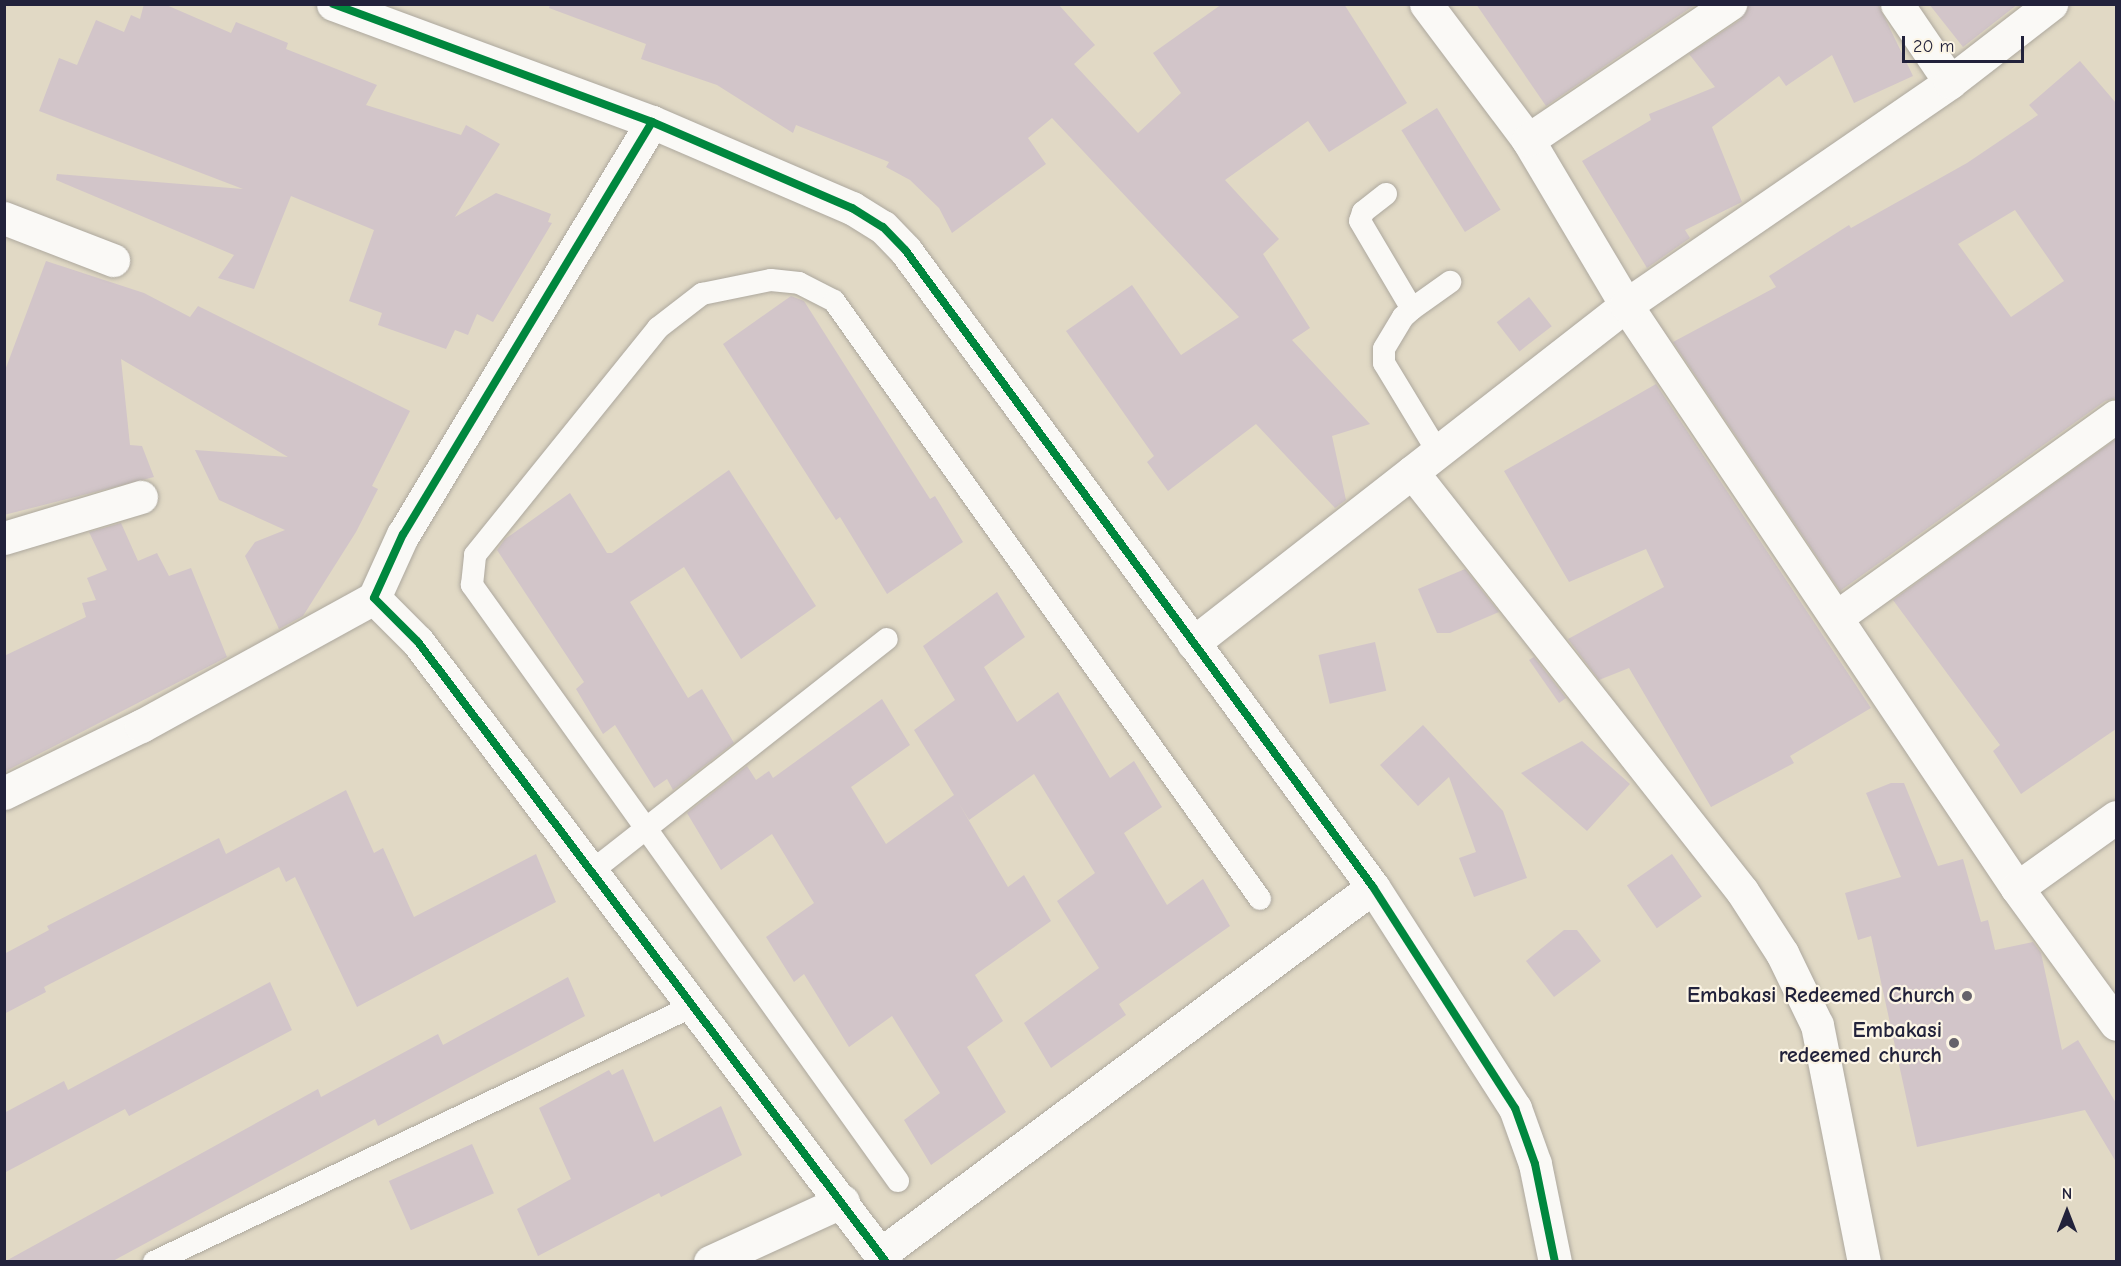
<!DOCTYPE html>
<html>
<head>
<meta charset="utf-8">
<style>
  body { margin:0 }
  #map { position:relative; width:2121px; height:1266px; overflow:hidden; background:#e1d9c5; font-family:"Comic Neue",sans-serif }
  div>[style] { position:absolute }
  .building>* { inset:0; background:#d2c5c9; transform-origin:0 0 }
  .roads { filter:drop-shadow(0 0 2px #ada89e) drop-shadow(0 0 2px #ada89e) }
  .lane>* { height:22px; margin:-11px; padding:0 11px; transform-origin:11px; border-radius:11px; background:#faf9f6 }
  .street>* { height:33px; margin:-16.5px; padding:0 16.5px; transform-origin:16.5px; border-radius:16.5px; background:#faf9f6 }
  .cycleway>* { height:8px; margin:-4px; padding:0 4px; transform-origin:4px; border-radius:4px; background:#00873e }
  .dots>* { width:16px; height:16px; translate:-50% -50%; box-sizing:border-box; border:3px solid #fcf5e5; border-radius:50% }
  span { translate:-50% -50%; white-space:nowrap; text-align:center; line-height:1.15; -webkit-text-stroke:4.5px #fcf5e5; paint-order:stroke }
  .poi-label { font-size:22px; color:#22223b; font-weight:700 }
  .right { translate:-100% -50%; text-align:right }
  .frame { position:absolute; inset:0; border:6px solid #22223b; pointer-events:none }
  .north { position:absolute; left:2037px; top:1182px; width:60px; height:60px; -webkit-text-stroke:4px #fcf5e5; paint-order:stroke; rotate:0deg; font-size:16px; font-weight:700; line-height:24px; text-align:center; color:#22223b }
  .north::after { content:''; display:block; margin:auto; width:21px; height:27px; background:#22223b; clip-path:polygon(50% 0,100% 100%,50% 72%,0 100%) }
  .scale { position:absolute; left:1902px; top:36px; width:122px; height:27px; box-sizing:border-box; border:3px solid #22223b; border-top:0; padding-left:8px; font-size:18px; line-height:21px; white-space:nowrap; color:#22223b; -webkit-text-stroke:4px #fcf5e5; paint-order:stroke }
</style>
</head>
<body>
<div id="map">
  <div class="building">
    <div style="clip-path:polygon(144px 4px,164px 4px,231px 33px,236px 22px,288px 43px,286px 49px,377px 85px,366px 105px,461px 135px,466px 125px,500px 144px,455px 217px,496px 193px,551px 214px,548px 222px,552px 223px,493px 322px,477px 314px,468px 335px,455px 330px,446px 349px,378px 325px,382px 313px,349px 301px,374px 230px,291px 196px,254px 289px,218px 278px,234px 255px,56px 180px,57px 174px,243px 189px,39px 111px,59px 58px,77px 65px,96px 20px,124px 32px,131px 15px,140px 19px)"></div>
    <div style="clip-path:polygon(550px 4px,1058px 4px,1095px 45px,1074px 64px,1138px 133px,1181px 93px,1153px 53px,1222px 4px,1344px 4px,1407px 103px,1329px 152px,1308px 121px,1225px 180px,1279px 239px,1263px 254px,1310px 328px,1292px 340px,1370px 424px,1332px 436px,1346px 500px,1335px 508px,1256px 424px,1168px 491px,1147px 462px,1154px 456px,1066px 331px,1132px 285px,1181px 355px,1239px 317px,1052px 118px,1028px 138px,1046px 164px,952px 233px,939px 208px,910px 180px,886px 167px,889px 162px,796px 125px,793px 133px,717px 85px,641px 59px,646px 44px,549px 8px)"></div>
    <div style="clip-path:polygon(1476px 4px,1696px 4px,1546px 106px)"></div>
    <div style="clip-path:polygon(1748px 4px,1878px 4px,1913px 76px,1854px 103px,1832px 55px,1786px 86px,1779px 76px,1712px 127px,1742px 202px,1685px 230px,1690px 238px,1647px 268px,1582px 161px,1651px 120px,1649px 114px,1715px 87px,1689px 54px,1740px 20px)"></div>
    <div style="clip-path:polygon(1929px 4px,2018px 4px,1963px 47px)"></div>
    <div style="clip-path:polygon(evenodd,2080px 61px,2116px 103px,2116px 398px,2105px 401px,1840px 591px,1673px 342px,1776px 287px,1769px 276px,1849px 225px,1851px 228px,1967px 163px,2038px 115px,2029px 105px,2080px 61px,2015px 210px,2064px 281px,2011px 317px,1958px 244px,2015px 210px)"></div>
    <div style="left:1437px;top:108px;width:120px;height:42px;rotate:58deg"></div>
    <div style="clip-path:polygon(46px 261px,144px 293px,190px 317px,198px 306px,410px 411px,372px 486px,378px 489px,356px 532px,303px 616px,279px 629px,245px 556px,255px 542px,285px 530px,219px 500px,195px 450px,288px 457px,121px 359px,130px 445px,142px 446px,154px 477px,4px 515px,4px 373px)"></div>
    <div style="clip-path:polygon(791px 296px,804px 301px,930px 499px,935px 496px,963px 542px,887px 594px,840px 517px,836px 520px,723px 344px)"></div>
    <div style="left:1529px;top:297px;width:37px;height:41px;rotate:52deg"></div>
    <div style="clip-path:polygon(1656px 384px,1871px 708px,1790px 756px,1794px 763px,1711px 807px,1629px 668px,1599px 680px,1568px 639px,1664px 587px,1646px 549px,1569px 582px,1504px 471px)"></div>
    <div style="clip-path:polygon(2116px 439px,2116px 729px,2021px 794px,1993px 751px,2000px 745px,1893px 600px)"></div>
    <div style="clip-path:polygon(729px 470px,816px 606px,741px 659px,684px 567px,630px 602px,688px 698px,702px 689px,734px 743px,673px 790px,667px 779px,654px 788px,615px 725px,603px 734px,576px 689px,584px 682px,497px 550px,505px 539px,570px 493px,607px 553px,612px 553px)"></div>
    <div style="clip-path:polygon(121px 523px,138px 561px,157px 553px,169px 576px,191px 568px,227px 657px,4px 772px,4px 656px,86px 617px,82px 603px,96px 600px,87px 578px,107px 570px,89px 532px)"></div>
    <div style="clip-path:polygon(1465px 569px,1499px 612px,1450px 633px,1437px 633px,1418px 589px)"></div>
    <div style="clip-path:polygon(997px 592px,1025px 637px,984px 667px,1017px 722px,1058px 692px,1110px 778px,1134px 761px,1162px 807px,1124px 833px,1167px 905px,1203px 879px,1230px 926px,1119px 1004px,1126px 1015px,1051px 1068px,1024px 1023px,1099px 968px,1057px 901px,1095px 873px,1034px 774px,969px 820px,958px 802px,1008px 887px,1024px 875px,1051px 921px,975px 975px,1003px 1021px,967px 1047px,1006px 1112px,931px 1165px,904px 1120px,940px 1093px,892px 1016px,849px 1047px,804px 974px,794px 982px,766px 937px,814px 903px,772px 834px,721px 870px,687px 813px,747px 766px,756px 780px,769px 771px,773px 778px,882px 699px,910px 745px,851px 787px,886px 844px,954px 795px,914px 730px,955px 700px,923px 646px)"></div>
    <div style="left:1375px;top:642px;width:50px;height:58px;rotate:77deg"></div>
    <div style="clip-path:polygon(1534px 657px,1566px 698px,1559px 703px,1529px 660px)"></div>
    <div style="clip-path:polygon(1423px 725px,1503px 811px,1527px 878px,1474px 897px,1459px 858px,1476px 852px,1449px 777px,1418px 806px,1380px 765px)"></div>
    <div style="clip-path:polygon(1582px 741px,1630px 784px,1587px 831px,1521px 773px)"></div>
    <div style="clip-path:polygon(1891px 783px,1904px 783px,1938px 866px,1963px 859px,1981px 922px,1988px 920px,1995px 950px,2033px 942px,2041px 953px,2062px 1050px,2078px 1040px,2116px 1103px,2116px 1162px,2085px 1110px,1917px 1147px,1871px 936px,1858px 940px,1845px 893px,1901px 877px,1866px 793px)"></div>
    <div style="clip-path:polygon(346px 790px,374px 853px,383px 848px,414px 917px,536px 854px,556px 902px,357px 1007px,295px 877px,286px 882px,279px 867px,44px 987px,46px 992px,4px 1014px,4px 954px,49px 930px,47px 926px,219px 838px,226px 854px)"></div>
    <div style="left:1672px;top:854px;width:52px;height:55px;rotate:55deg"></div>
    <div style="clip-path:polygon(1564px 930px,1577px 930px,1601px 961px,1554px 997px,1526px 961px)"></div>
    <div style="clip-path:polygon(568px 977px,585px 1016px,378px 1126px,375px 1119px,111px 1262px,4px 1262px,318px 1089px,321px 1097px,438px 1034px,443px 1045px)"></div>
    <div style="clip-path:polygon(270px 982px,292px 1030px,129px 1116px,125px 1109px,4px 1173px,4px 1113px,64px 1081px,68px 1090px)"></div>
    <div style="clip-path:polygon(623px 1069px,654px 1142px,721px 1106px,742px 1155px,661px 1197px,659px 1193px,538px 1256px,517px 1209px,571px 1179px,539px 1108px,609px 1070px,612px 1075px)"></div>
    <div style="left:472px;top:1144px;width:54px;height:91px;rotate:66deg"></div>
  </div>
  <div class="roads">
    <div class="lane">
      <div style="left:1386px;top:194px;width:29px;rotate:142deg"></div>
      <div style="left:1363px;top:212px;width:9px;rotate:108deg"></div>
      <div style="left:1360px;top:221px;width:102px;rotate:59.4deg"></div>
      <div style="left:1412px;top:309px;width:12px;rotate:138deg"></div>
      <div style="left:1403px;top:317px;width:37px;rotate:121deg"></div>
      <div style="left:1384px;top:349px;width:14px;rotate:90deg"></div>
      <div style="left:1384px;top:363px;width:104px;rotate:58.8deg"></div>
      <div style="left:1412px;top:309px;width:47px;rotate:-35.4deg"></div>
      <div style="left:592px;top:871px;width:375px;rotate:-38.2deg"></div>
      <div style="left:898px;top:1181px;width:733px;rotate:-125.56deg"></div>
      <div style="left:472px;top:585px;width:30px;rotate:-84deg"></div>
      <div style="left:475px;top:555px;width:292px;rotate:-51.1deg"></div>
      <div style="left:658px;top:328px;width:56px;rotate:-37.7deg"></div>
      <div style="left:702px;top:294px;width:70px;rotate:-11.5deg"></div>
      <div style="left:771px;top:280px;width:28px;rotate:6deg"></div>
      <div style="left:799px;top:283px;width:39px;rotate:27deg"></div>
      <div style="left:834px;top:301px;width:734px;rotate:54.53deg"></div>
      <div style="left:154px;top:1262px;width:597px;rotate:-25.41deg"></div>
    </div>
    <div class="street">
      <div style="left:333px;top:4px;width:340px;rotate:20.3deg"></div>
      <div style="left:652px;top:122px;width:218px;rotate:23.3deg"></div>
      <div style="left:852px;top:208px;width:36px;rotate:32deg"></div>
      <div style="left:883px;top:227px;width:33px;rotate:46deg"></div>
      <div style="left:906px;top:251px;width:789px;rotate:53.71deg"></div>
      <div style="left:1373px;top:887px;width:263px;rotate:57.3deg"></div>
      <div style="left:1515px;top:1108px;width:59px;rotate:70.3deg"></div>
      <div style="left:1535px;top:1164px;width:100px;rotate:78.5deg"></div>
      <div style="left:1426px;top:4px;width:170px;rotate:53.1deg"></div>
      <div style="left:1528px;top:140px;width:192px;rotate:59.3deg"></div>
      <div style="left:1626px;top:305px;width:702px;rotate:56.15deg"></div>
      <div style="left:2017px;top:888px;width:168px;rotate:53.9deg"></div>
      <div style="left:1897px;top:4px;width:94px;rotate:55.8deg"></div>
      <div style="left:652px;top:122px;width:481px;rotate:121.1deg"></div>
      <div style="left:403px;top:534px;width:70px;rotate:114.4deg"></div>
      <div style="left:374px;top:598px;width:62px;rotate:45deg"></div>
      <div style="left:418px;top:642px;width:777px;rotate:52.95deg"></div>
      <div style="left:1528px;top:140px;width:244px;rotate:-34deg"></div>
      <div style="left:4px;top:218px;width:117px;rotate:21.1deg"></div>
      <div style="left:1412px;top:472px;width:533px;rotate:51.78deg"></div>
      <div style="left:1742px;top:891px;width:74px;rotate:57.2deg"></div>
      <div style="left:1782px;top:953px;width:80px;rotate:64.1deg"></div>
      <div style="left:1817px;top:1025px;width:242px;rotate:78.8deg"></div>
      <div style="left:4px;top:538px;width:143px;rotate:-16.7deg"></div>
      <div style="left:1838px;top:616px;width:342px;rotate:-35.7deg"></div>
      <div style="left:1193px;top:643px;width:549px;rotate:-37.98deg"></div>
      <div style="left:1626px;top:305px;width:393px;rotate:-34.5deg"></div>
      <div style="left:1950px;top:82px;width:128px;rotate:-37.7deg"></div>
      <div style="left:4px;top:793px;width:153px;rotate:-26.1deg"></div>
      <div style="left:141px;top:726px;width:266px;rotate:-28.8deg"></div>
      <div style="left:2017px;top:888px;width:122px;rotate:-35.6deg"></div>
      <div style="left:882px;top:1253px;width:612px;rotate:-36.7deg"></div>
      <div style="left:710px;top:1262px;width:146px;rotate:-24.6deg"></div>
    </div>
  </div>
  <div class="cycleway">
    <div style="left:333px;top:4px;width:340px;rotate:20.3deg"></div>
    <div style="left:652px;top:122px;width:218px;rotate:23.3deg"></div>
    <div style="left:852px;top:208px;width:36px;rotate:32deg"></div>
    <div style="left:883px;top:227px;width:33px;rotate:46deg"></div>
    <div style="left:906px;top:251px;width:789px;rotate:53.71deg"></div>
    <div style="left:1373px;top:887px;width:263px;rotate:57.3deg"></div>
    <div style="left:1515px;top:1108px;width:59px;rotate:70.3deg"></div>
    <div style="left:1535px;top:1164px;width:100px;rotate:78.5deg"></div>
    <div style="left:652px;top:122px;width:481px;rotate:121.1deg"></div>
    <div style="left:403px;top:534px;width:70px;rotate:114.4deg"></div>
    <div style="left:374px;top:598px;width:62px;rotate:45deg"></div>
    <div style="left:418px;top:642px;width:777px;rotate:52.95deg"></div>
  </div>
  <div class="dots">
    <div style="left:1967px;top:996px;background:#65626b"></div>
    <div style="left:1954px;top:1043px;background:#65626b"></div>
  </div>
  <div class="poi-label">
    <span class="right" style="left:1955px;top:996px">Embakasi Redeemed Church</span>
    <span class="right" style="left:1942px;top:1043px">Embakasi<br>redeemed church</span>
  </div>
  <div class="frame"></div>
  <div class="north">N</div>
  <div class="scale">20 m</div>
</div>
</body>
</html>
